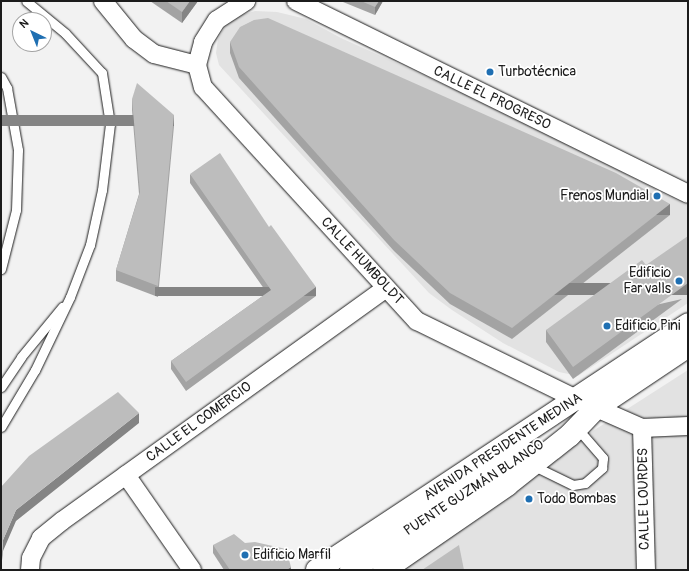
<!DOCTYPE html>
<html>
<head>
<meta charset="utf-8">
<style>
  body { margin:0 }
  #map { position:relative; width:689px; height:571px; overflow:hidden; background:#f2f2f2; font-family:Pangolin,sans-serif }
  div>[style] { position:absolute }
  .built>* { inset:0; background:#e2e2e2 }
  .roads { filter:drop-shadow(0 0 1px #1c1c1c) drop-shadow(0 0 1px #1c1c1c) }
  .service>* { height:9px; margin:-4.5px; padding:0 4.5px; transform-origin:4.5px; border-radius:4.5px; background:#fff }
  .minor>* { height:18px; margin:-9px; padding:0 9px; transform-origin:9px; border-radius:9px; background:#fff }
  .tertiary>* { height:22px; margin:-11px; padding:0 11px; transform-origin:11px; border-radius:11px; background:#fff }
  .wall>* { inset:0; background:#a3a3a3 }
  .shaded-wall>* { inset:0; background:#848484; transform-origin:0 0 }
  .building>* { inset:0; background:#bdbdbd }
  .dots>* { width:11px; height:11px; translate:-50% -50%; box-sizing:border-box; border:2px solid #fff; border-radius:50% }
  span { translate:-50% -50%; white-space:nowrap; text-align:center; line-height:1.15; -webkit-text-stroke:3.5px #fff; paint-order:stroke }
  .poi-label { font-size:14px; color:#1c1c1c }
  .left { translate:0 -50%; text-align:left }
  .right { translate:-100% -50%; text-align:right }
  .street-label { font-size:14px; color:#1c1c1c }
  .frame { position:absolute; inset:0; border:2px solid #1c1c1c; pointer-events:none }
  .north { position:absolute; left:12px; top:12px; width:40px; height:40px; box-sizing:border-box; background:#fff; border:1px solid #a4a4a4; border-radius:50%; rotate:317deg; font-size:11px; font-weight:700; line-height:16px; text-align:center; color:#1c1c1c }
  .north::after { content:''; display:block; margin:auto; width:14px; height:18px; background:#1f6fb2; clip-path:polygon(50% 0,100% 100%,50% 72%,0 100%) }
</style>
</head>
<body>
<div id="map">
  <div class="built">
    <div style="clip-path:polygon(255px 11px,277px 12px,306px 19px,341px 38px,514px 116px,688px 206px,688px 303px,578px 376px,559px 372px,503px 343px,452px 310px,429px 293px,219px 65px,216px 53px,218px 39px,226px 25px,238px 16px)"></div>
    <div style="clip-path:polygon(688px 370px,688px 570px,398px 570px,543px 463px)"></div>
  </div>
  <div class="roads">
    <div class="service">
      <div style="left:1px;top:77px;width:13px;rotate:61deg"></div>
      <div style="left:7px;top:88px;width:63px;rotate:79.9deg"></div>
      <div style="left:18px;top:150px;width:60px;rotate:91.9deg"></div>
      <div style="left:16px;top:210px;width:61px;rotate:104.3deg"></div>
      <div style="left:1px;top:387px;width:36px;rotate:-56deg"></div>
      <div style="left:21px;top:357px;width:65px;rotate:-50.6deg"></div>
      <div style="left:1px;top:427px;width:66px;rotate:-59.2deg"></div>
      <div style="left:35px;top:370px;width:81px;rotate:-64.4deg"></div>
      <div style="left:70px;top:297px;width:56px;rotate:-69deg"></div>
      <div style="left:90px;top:245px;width:56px;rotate:-77.7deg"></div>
      <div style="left:102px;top:190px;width:66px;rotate:-83.1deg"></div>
      <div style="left:110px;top:124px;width:52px;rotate:-98.9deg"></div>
      <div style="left:102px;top:73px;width:54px;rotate:-132.8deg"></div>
      <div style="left:65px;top:33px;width:50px;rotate:-140.6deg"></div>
      <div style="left:534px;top:466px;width:43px;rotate:26deg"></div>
      <div style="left:573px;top:485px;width:12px;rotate:-9deg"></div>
      <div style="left:585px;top:483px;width:23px;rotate:-41deg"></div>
      <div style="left:602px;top:468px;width:10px;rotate:-84deg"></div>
      <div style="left:603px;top:458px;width:40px;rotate:-131deg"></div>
    </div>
    <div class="minor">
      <div style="left:103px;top:1px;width:49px;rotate:50.8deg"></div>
      <div style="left:134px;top:39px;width:25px;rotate:37deg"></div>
      <div style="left:154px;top:54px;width:44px;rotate:14.3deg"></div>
      <div style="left:296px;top:1px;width:437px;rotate:26.2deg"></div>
      <div style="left:197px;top:65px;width:23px;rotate:75deg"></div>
      <div style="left:203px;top:87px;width:317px;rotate:47.6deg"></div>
      <div style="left:417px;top:321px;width:177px;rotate:26.1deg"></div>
      <div style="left:576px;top:399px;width:72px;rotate:23.7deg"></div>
      <div style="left:642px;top:428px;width:46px;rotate:-2.5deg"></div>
      <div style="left:197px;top:65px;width:24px;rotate:-75deg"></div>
      <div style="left:203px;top:42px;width:26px;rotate:-58deg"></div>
      <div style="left:217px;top:20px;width:35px;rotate:-33deg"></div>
      <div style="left:642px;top:428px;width:142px;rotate:88.4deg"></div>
      <div style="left:126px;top:475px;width:116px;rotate:55.2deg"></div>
      <div style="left:30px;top:570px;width:12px;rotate:-85deg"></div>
      <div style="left:31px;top:558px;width:22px;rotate:-63deg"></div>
      <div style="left:41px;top:538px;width:27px;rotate:-39deg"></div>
      <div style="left:62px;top:521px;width:399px;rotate:-35.7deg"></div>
    </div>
    <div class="tertiary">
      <div style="left:317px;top:570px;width:445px;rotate:-33.5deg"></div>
      <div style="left:351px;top:570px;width:211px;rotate:-33.6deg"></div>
      <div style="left:384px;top:570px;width:150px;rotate:-34.6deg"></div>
      <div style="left:507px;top:485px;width:80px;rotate:-38.4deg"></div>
      <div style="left:570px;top:435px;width:39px;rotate:-46deg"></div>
      <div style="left:597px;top:407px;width:110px;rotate:-33.8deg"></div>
    </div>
  </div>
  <div class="wall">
    <div style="clip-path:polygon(150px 1px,198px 1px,182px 23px)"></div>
    <div style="clip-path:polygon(343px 1px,383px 1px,375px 15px,343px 2px)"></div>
    <div style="clip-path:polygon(230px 42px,670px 215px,512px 339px,450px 304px,394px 251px,239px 78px,230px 53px)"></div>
    <div style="clip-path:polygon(132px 99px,174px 126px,158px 297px,116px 281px,116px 270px,139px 194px,132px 110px)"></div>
    <div style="clip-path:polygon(190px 174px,316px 296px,186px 391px,171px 369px,171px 361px,267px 293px,190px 183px)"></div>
    <div style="clip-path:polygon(682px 299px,573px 379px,546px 342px,546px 330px)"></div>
    <div style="clip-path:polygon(245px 543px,291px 570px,224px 570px,213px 553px,213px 545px)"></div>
  </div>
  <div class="shaded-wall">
    <div style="clip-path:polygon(190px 1px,198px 1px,182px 23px,182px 12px)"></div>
    <div style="clip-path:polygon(379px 1px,383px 1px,375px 15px,375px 7px)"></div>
    <div style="left:174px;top:115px;width:11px;height:172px;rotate:90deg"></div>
    <div style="left:670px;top:204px;width:11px;height:201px;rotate:90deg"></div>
    <div style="left:688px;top:283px;width:12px;height:142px;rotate:90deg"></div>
    <div style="left:316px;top:287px;width:9px;height:161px;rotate:90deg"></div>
    <div style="clip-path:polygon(139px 413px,139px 423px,16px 521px,3px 551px,1px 570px,3px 540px,16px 510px)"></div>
    <div style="clip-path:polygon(291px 567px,291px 570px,286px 570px)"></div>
  </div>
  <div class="building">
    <div style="clip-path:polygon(166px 1px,190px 1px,182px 12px)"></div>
    <div style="clip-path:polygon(361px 1px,379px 1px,375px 7px)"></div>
    <div style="clip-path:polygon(268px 18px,616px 173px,670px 204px,512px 328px,450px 293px,394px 240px,239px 67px,230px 42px,240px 27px,254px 20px)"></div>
    <div style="clip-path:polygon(137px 83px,174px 115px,158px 286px,116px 270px,140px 192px,132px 99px)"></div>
    <div style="clip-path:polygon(220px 153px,269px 227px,271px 225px,316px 287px,186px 382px,171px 361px,271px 290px,190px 174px)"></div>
    <div style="clip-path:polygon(688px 236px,688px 283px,573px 367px,546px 330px,642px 260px,646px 265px)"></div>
    <div style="clip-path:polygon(118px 392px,139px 413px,16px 510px,3px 540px,1px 562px,1px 487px,29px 456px)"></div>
    <div style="clip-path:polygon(234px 534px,245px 543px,255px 542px,286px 549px,291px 567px,286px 570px,230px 570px,213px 545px)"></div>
    <div style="clip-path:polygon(459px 545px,464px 570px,422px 570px)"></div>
  </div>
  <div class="dots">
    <div style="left:490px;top:72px;background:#1f6fb2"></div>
    <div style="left:657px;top:196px;background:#1f6fb2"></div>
    <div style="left:679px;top:281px;background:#1f6fb2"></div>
    <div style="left:607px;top:326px;background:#1f6fb2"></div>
    <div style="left:529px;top:499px;background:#1f6fb2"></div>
    <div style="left:245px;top:555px;background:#1f6fb2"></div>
  </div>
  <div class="poi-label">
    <span class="left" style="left:498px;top:72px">Turbotécnica</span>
    <span class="right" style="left:649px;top:196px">Frenos Mundial</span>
    <span class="right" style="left:671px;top:281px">Edificio<br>Far valls</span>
    <span class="left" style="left:615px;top:326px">Edificio Pini</span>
    <span class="left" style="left:537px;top:499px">Todo Bombas</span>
    <span class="left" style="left:253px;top:555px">Edificio Marfil</span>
  </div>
  <div class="street-label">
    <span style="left:492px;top:98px;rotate:26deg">CALLE EL PROGRESO</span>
    <span style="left:362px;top:261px;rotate:47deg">CALLE HUMBOLDT</span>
    <span style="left:199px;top:422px;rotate:-36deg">CALLE EL COMERCIO</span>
    <span style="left:503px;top:447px;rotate:-33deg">AVENIDA PRESIDENTE MEDINA</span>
    <span style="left:474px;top:488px;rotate:-33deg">PUENTE GUZMÁN BLANCO</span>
    <span style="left:644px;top:499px;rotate:-91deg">CALLE LOURDES</span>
  </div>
  <div class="frame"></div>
  <div class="north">N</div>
</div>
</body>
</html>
